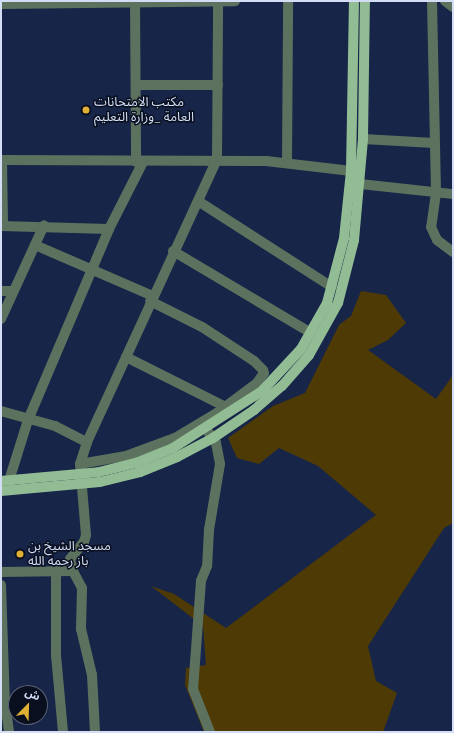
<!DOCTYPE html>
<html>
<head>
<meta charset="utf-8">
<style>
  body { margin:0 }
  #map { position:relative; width:454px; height:733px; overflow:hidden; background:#172548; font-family:"Zilla Slab","Noto Sans Arabic",serif }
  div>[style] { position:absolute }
  .green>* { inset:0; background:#4e3a04 }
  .minor>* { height:10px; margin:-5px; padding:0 5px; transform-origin:5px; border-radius:5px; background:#5d725e }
  .major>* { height:10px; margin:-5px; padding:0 5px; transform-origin:5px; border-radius:5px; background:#92bd94 }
  .dots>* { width:11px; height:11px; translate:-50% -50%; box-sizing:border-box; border:2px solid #090f1f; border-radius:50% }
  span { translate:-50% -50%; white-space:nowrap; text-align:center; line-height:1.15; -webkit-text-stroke:3px #090f1f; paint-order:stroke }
  .poi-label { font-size:13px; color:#d3def6 }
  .left { translate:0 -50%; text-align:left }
  .frame { position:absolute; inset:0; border:2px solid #d3def6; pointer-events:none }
  .north { position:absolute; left:8px; top:685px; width:40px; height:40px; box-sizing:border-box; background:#090f1f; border:1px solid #5a6275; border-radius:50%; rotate:23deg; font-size:11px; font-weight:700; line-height:16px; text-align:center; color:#d3def6 }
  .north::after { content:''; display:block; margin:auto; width:14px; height:18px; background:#e0b034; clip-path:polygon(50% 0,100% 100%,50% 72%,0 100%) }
</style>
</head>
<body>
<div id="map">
  <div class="green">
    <div style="clip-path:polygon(361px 291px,386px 295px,406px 323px,388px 340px,368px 350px,436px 399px,453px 375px,453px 523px,444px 528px,368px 646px,376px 681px,397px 693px,383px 732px,204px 732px,185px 685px,186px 668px,206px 665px,203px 626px,151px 586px,174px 594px,226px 628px,376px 515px,318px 466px,279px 448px,259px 464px,237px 458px,228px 438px,273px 406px,305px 393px,339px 325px,351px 316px)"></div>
  </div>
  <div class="minor">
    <div style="left:432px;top:1px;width:192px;rotate:88.8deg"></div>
    <div style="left:436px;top:193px;width:34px;rotate:98deg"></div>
    <div style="left:431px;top:227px;width:14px;rotate:65deg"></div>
    <div style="left:437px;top:240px;width:20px;rotate:37deg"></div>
    <div style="left:445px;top:1px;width:10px;rotate:37deg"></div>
    <div style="left:135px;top:2px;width:160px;rotate:89.6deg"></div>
    <div style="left:1px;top:4px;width:234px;rotate:-0.7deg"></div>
    <div style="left:136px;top:85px;width:82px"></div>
    <div style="left:363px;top:139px;width:71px;rotate:3.2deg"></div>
    <div style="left:1px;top:160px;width:265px;rotate:0.2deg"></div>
    <div style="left:266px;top:161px;width:86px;rotate:6.7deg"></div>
    <div style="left:2px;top:160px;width:66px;rotate:89.1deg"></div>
    <div style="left:287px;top:162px;width:161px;rotate:-89.6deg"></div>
    <div style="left:351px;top:183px;width:103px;rotate:6.2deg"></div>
    <div style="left:198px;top:201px;width:159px;rotate:32.7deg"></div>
    <div style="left:1px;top:226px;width:108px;rotate:1.6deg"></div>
    <div style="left:35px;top:245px;width:129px;rotate:23.4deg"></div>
    <div style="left:173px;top:251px;width:169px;rotate:30.7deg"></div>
    <div style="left:1px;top:291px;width:12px"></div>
    <div style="left:1px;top:319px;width:103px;rotate:-65.4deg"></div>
    <div style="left:126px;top:357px;width:112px;rotate:26.6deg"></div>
    <div style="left:1px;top:411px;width:56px;rotate:15.5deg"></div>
    <div style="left:55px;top:426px;width:36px;rotate:27deg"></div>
    <div style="left:206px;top:429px;width:17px;rotate:54deg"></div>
    <div style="left:216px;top:443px;width:21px;rotate:79deg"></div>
    <div style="left:220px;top:464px;width:67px;rotate:99.5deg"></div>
    <div style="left:209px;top:530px;width:36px;rotate:93deg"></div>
    <div style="left:207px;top:566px;width:16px;rotate:112deg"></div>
    <div style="left:201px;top:581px;width:108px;rotate:94.2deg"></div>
    <div style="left:193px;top:689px;width:46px;rotate:68.4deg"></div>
    <div style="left:80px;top:464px;width:47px;rotate:-9.9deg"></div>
    <div style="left:126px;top:456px;width:52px;rotate:-20.2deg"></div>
    <div style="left:175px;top:438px;width:49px;rotate:-30.8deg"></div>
    <div style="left:217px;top:413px;width:50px;rotate:-36.9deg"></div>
    <div style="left:257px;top:383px;width:12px;rotate:-55deg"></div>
    <div style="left:264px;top:373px;width:3px;rotate:-108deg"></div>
    <div style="left:263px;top:370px;width:13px;rotate:-135deg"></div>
    <div style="left:254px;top:361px;width:62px;rotate:-146.8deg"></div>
    <div style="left:202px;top:327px;width:58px;rotate:-153.4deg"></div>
    <div style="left:7px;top:487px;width:70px;rotate:-72.6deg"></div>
    <div style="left:28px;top:420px;width:207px;rotate:-67deg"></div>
    <div style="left:109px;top:229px;width:75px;rotate:-63.1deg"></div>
    <div style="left:56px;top:571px;width:84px;rotate:90deg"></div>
    <div style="left:56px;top:655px;width:77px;rotate:84.8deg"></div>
    <div style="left:1px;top:572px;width:72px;rotate:-0.8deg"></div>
    <div style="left:1px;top:585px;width:118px;rotate:88.1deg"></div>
    <div style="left:5px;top:703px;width:29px;rotate:82deg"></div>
    <div style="left:95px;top:732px;width:57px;rotate:-93deg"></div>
    <div style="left:92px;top:675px;width:47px;rotate:-103.4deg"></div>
    <div style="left:81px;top:629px;width:41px;rotate:-88.6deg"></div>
    <div style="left:82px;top:588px;width:19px;rotate:-118deg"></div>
    <div style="left:73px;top:571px;width:12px;rotate:-104deg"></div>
    <div style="left:70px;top:559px;width:22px;rotate:-51deg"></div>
    <div style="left:84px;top:542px;width:7px;rotate:-74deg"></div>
    <div style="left:86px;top:535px;width:71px;rotate:-94.8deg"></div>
    <div style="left:80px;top:464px;width:23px;rotate:-72deg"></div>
    <div style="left:87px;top:442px;width:311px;rotate:-65.3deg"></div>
    <div style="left:217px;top:160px;width:159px;rotate:-89.6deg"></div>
  </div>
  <div class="major">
    <div style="left:1px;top:481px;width:98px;rotate:-5.2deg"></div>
    <div style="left:99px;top:472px;width:38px;rotate:-14deg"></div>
    <div style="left:136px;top:463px;width:40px;rotate:-22deg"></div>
    <div style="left:173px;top:448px;width:106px;rotate:-32.6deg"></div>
    <div style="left:262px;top:391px;width:57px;rotate:-47.1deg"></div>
    <div style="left:301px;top:349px;width:53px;rotate:-60.5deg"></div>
    <div style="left:327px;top:303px;width:67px;rotate:-75.3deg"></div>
    <div style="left:344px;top:238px;width:67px;rotate:-84deg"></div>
    <div style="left:351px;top:171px;width:170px;rotate:-89deg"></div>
    <div style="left:1px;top:491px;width:99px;rotate:-5.2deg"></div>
    <div style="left:100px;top:482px;width:41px;rotate:-14deg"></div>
    <div style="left:140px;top:472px;width:40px;rotate:-22deg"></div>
    <div style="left:177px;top:457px;width:41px;rotate:-27.8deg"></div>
    <div style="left:213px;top:438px;width:50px;rotate:-34.3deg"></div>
    <div style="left:254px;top:410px;width:37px;rotate:-41deg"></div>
    <div style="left:282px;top:386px;width:41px;rotate:-48.9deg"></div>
    <div style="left:309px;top:355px;width:60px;rotate:-60.9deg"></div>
    <div style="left:338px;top:303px;width:65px;rotate:-75.7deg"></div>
    <div style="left:354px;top:240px;width:101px;rotate:-84.9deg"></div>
    <div style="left:363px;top:139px;width:138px;rotate:-89.2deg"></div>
  </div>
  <div class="dots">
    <div style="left:86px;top:110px;background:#e0b034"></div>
    <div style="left:20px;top:554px;background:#e0b034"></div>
  </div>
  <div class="poi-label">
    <span class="left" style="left:94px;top:110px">مكتب الامتحانات<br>العامة _وزارة التعليم</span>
    <span class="left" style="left:28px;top:554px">مسجد الشيخ بن<br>باز رحمه الله</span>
  </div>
  <div class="frame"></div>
  <div class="north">ش</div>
</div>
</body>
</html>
